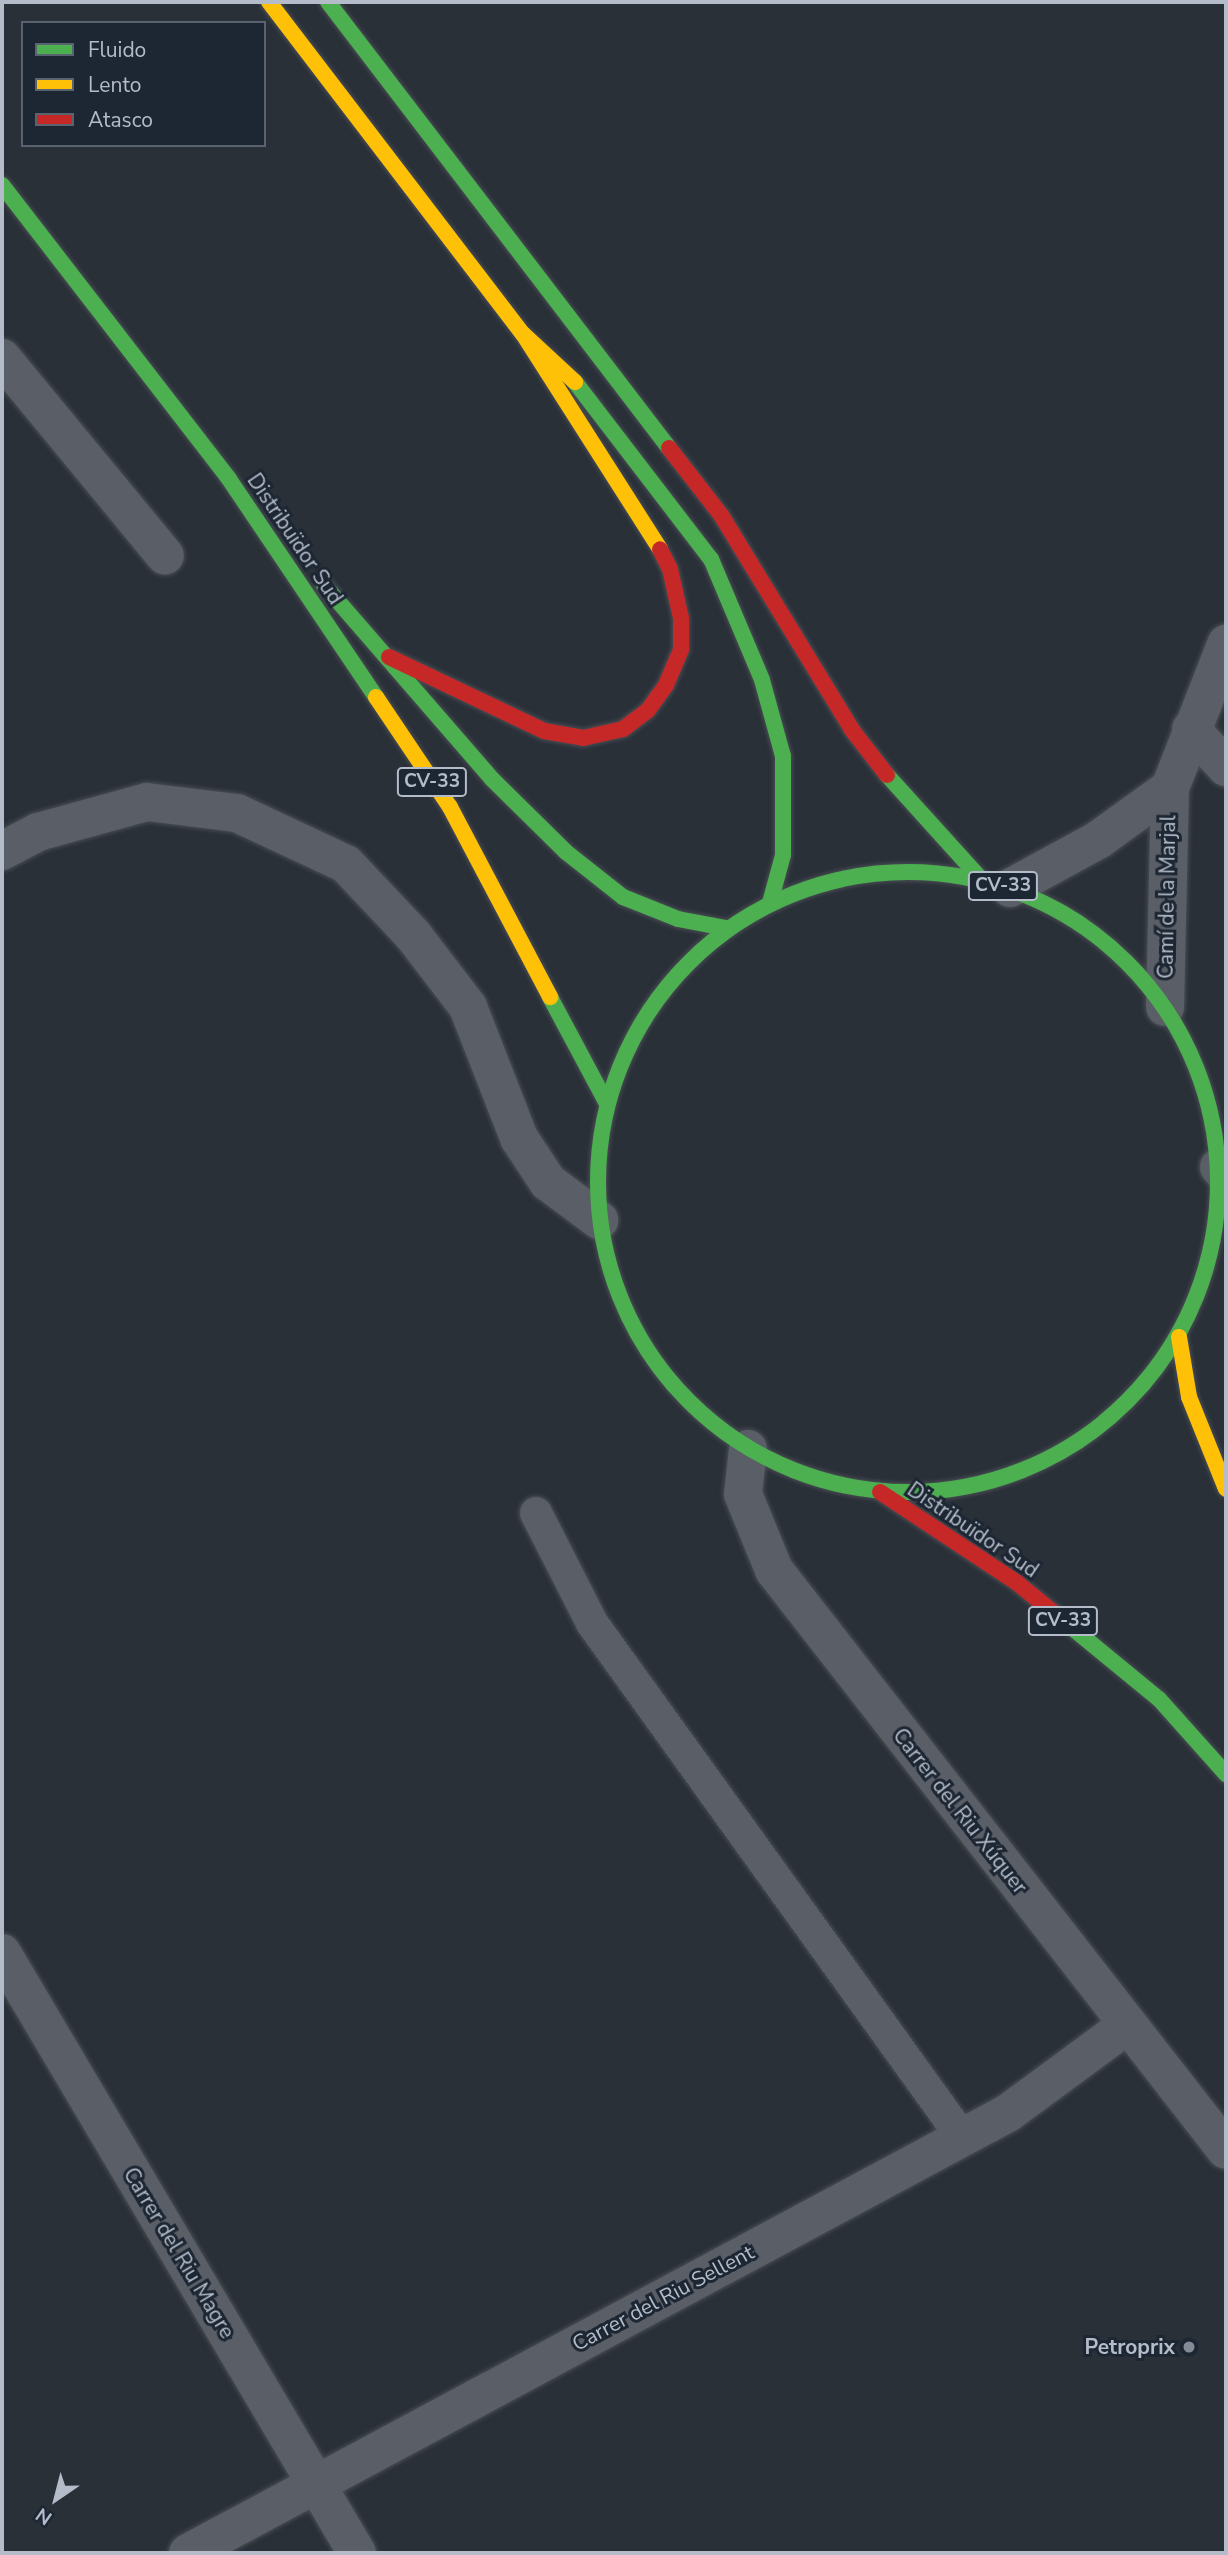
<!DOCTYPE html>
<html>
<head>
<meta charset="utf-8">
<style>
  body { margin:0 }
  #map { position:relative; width:1228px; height:2555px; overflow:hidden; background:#2a3038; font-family:"Nunito Sans",sans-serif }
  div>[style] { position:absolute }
  .roads { filter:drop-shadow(0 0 2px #484c53) drop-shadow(0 0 2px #484c53) }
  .lane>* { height:32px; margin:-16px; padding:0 16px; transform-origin:16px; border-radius:16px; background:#5a5e66 }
  .street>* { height:38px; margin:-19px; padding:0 19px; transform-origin:19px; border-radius:19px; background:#5a5e66 }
  .fast>* { height:16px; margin:-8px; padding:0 8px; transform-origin:8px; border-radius:8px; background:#4caf50 }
  .fast>.ring { margin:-8px; padding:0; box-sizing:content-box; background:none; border:16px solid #4caf50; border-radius:50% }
  .slow>* { height:16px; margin:-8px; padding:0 8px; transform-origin:8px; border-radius:8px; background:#ffc107 }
  .jam>* { height:16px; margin:-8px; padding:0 8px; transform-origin:8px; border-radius:8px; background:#c62828 }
  .dots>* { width:19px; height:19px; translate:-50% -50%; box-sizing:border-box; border:4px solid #1d2633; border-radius:50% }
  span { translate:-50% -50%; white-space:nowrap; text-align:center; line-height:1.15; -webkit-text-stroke:6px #1d2633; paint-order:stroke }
  .shield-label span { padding:2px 5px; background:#1d2633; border:2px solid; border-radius:5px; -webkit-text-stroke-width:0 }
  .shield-label { font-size:19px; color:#b4bcc9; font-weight:700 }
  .street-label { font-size:21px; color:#b4bcc9 }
  .poi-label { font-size:21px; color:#b4bcc9; font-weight:700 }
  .right { translate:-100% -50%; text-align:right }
  .frame { position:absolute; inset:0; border:4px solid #b4bcc9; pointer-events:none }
  .legend { position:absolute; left:21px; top:21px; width:245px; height:126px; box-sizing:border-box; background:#1d2633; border:2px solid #59626f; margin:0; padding:9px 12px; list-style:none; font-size:21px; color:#b4bcc9 }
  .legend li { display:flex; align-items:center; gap:14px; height:35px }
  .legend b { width:35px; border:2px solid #59626f }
  .north { position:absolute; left:21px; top:2464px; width:70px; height:70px; -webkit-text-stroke:5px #1d2633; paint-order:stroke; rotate:215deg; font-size:19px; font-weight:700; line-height:28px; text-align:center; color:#b4bcc9 }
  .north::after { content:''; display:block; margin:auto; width:24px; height:32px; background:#b4bcc9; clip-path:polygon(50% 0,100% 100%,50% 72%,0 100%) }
</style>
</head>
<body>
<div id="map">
  <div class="roads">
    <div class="lane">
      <div style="left:536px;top:1513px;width:123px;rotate:63deg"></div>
      <div style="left:592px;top:1623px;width:633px;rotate:54.25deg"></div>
    </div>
    <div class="street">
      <div style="left:2px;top:358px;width:256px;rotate:50.5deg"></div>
      <div style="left:1191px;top:729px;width:52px;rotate:47.4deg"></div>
      <div style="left:1170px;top:788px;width:155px;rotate:-68.7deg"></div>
      <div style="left:2px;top:851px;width:41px;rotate:-27.8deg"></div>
      <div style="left:38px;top:832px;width:113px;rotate:-15.4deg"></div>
      <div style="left:147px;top:802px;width:91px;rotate:7deg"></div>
      <div style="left:237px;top:813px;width:120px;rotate:25.1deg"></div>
      <div style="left:346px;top:864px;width:98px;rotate:46.7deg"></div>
      <div style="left:413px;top:935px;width:91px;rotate:52.6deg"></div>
      <div style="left:468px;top:1007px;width:141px;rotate:68.7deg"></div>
      <div style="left:519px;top:1138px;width:53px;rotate:56.6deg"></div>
      <div style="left:548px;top:1182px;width:64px;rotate:36.7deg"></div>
      <div style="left:1010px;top:888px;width:100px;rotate:-28.6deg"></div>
      <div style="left:1098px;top:840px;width:89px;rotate:-35.8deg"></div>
      <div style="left:1170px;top:788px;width:219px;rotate:91.3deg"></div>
      <div style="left:1219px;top:1167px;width:11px;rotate:49deg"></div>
      <div style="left:748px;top:1449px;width:45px;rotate:96.3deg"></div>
      <div style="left:743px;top:1494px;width:82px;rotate:67.8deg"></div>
      <div style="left:774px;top:1570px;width:735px;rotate:52.07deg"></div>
      <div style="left:2px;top:1953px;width:697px;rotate:59.39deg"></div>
      <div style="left:188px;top:2553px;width:931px;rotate:-28.22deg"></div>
      <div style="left:1008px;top:2113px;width:147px;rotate:-36.4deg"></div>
    </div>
    <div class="fast">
      <div style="left:328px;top:2px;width:561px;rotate:52.6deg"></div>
      <div style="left:2px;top:185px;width:371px;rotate:52.3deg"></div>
      <div style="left:229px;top:479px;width:263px;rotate:56deg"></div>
      <div style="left:575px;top:382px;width:223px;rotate:52.5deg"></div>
      <div style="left:711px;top:559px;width:131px;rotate:67.1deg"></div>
      <div style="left:762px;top:680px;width:79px;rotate:74.6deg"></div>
      <div style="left:783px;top:756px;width:99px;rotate:90deg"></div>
      <div style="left:783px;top:855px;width:50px;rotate:105.2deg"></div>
      <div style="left:324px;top:585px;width:257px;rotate:49.1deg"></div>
      <div style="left:492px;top:779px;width:104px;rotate:44.6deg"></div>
      <div style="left:566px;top:852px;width:73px;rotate:38.3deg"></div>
      <div style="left:623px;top:897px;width:59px;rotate:21.8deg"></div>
      <div style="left:678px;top:919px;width:49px;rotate:10.6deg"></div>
      <div style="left:887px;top:775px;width:142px;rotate:47.9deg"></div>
      <div class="ring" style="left:598px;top:872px;width:604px;height:604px"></div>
      <div style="left:550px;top:997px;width:119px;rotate:61.9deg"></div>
      <div style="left:1059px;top:1617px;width:129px;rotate:39.4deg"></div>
      <div style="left:1159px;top:1699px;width:101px;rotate:48.2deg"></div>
    </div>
    <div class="slow">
      <div style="left:269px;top:2px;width:418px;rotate:52.6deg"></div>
      <div style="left:523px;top:334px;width:71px;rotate:42.7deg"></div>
      <div style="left:523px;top:334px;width:255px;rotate:57.5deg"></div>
      <div style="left:376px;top:697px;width:133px;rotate:56.1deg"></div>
      <div style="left:450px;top:807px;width:215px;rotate:62.2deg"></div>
      <div style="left:1179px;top:1337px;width:61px;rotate:80.5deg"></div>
      <div style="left:1189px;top:1397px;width:99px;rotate:68.1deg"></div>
    </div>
    <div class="jam">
      <div style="left:669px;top:448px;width:85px;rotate:52.2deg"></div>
      <div style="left:721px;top:515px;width:252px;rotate:58.6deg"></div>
      <div style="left:852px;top:730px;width:57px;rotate:52.1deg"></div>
      <div style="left:389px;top:657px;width:172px;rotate:25.5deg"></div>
      <div style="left:544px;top:731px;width:40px;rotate:10deg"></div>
      <div style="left:583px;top:738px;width:41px;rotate:-12.7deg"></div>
      <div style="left:623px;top:729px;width:31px;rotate:-37deg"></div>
      <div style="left:648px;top:710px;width:31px;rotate:-54deg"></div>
      <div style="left:666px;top:685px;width:39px;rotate:-67deg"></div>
      <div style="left:681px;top:649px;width:31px;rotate:-90deg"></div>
      <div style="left:681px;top:618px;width:50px;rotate:-102.7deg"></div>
      <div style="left:670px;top:569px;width:22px;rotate:-117deg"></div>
      <div style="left:880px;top:1492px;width:163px;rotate:33.5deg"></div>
      <div style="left:1016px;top:1582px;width:55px;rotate:39.1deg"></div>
    </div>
  </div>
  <div class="dots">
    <div style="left:1189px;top:2347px;background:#848b96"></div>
  </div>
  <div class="shield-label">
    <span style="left:432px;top:782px">CV-33</span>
    <span style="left:1003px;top:886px">CV-33</span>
    <span style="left:1063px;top:1621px">CV-33</span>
  </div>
  <div class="street-label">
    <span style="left:295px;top:539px;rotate:56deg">Distribuïdor Sud</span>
    <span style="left:1167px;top:897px;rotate:-89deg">Camí de la Marjal</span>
    <span style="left:973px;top:1530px;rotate:34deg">Distribuïdor Sud</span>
    <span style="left:960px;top:1811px;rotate:52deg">Carrer del Riu Xúquer</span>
    <span style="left:179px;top:2253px;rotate:59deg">Carrer del Riu Magre</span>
    <span style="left:663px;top:2298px;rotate:-28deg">Carrer del Riu Sellent</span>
  </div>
  <div class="poi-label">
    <span class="right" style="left:1175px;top:2347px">Petroprix</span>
  </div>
  <div class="frame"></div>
  <ul class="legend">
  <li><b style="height:9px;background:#4caf50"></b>Fluido</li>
  <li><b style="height:9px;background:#ffc107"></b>Lento</li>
  <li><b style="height:9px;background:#c62828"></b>Atasco</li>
  </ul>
  <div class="north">N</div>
</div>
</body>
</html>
